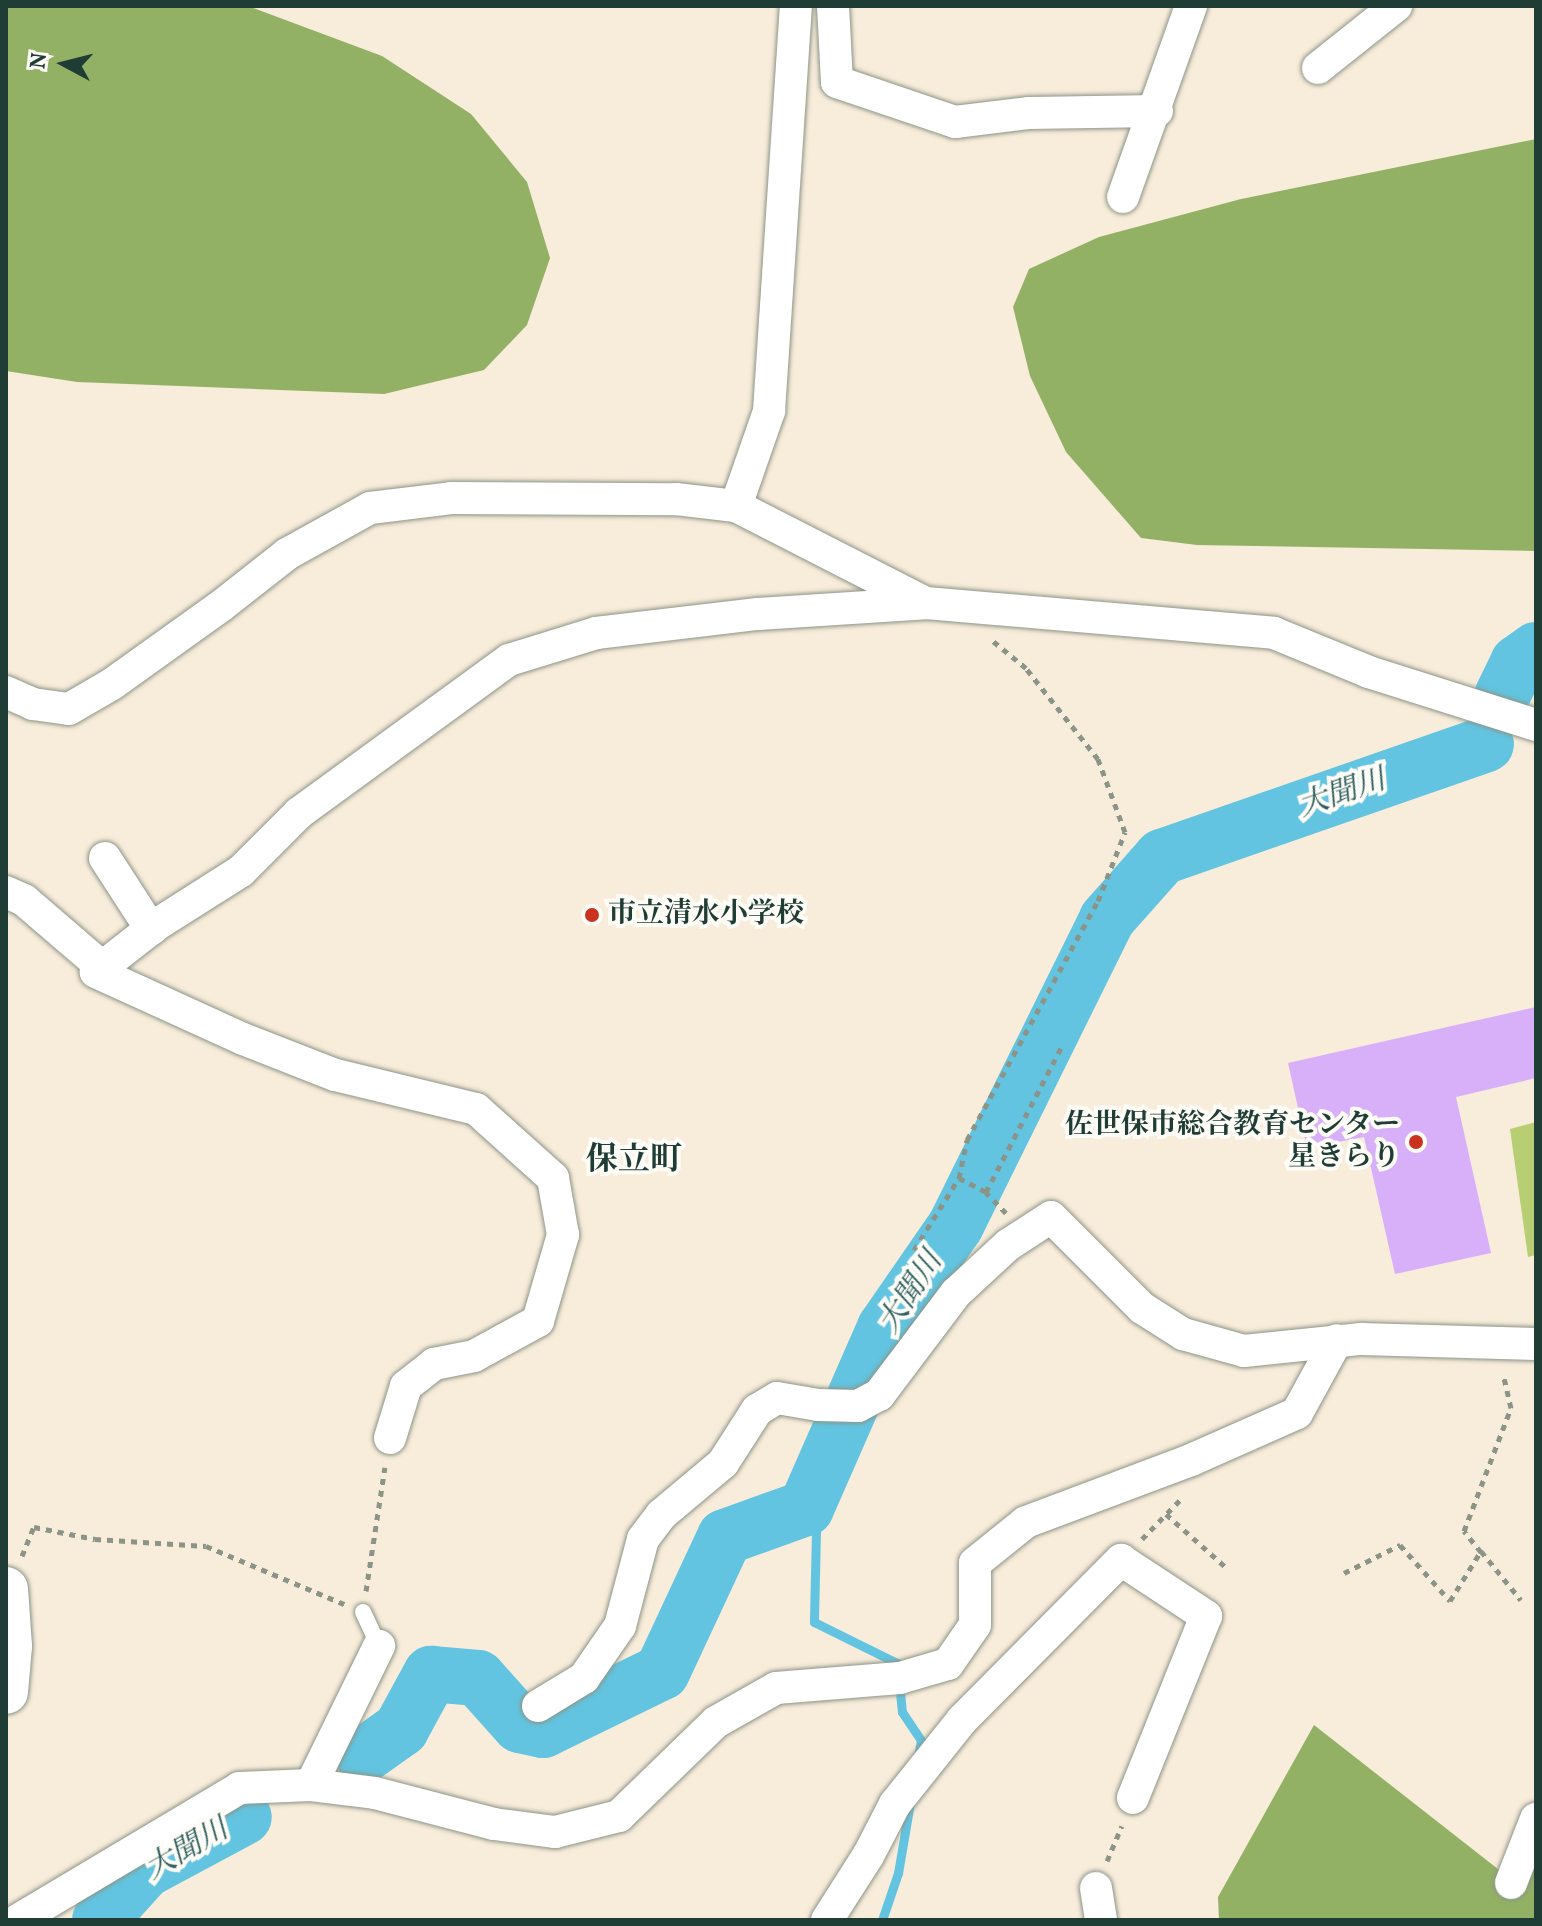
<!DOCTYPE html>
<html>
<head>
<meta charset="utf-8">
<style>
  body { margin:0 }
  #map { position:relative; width:1542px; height:1926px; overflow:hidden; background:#f8ecda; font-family:Vollkorn,"Noto Serif JP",serif }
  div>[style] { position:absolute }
  .green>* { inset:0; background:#b8ce72 }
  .forest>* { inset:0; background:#92b164 }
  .stream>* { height:9px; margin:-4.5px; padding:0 4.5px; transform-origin:4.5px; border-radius:4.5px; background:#62c4e0 }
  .river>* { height:56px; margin:-28px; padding:0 28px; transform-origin:28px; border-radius:28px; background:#62c4e0 }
  .building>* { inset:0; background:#d8aff9 }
  .path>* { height:5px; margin-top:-2.5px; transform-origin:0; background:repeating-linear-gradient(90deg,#8c9487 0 6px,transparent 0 12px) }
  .roads { filter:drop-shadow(0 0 2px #8c9487) drop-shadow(0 0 2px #8c9487) }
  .lane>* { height:16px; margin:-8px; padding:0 8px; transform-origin:8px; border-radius:8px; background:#fff }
  .street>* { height:32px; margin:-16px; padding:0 16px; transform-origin:16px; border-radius:16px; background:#fff }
  .secondary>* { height:44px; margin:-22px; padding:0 22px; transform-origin:22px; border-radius:22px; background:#fff }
  .dots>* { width:22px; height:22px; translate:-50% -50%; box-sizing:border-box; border:4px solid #fdfcf7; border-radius:50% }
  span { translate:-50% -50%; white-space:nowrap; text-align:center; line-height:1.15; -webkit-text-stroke:8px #fdfcf7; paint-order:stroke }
  .poi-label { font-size:28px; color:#1f3d34; font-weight:700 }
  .left { translate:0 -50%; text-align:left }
  .right { translate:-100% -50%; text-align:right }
  .water-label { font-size:30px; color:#305f5f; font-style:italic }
  .quarter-label { font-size:32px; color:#1f3d34; font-weight:700 }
  .frame { position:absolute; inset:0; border:8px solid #1f3d34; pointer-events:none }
  .north { position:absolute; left:24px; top:24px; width:80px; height:80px; -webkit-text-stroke:6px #fdfcf7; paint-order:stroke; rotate:277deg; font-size:22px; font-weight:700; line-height:32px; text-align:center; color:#1f3d34 }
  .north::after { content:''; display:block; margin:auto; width:28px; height:36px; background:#1f3d34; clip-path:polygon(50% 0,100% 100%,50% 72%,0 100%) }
</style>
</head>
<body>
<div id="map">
  <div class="green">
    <div style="clip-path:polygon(1536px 1122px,1536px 1255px,1528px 1257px,1510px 1129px)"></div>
  </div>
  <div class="forest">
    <div style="clip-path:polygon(6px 6px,248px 6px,382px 56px,471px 114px,527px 182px,550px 258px,527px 325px,484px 370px,384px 394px,77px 382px,6px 371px)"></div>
    <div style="clip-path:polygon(1536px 139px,1536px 551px,1197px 545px,1141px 538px,1066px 452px,1030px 376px,1013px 307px,1029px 269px,1099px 237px,1241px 199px)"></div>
    <div style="clip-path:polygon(1314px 1725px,1526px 1891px,1536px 1859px,1536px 1920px,1219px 1920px,1218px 1897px)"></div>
  </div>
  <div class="stream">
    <div style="left:806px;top:1508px;width:25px;rotate:67deg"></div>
    <div style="left:816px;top:1531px;width:91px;rotate:91.3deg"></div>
    <div style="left:814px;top:1622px;width:93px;rotate:26.3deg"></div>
    <div style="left:897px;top:1663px;width:49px;rotate:84.2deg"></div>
    <div style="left:902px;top:1712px;width:34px;rotate:56deg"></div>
    <div style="left:921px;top:1740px;width:17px;rotate:100deg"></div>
    <div style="left:882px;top:1920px;width:50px;rotate:-71.2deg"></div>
    <div style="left:898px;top:1873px;width:71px;rotate:-80.3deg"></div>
  </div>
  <div class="river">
    <div style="left:1502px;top:696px;width:37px;rotate:-64deg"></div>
    <div style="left:1518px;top:663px;width:22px;rotate:-36deg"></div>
    <div style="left:363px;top:1756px;width:47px;rotate:-35.4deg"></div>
    <div style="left:401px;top:1729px;width:63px;rotate:-61.4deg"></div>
    <div style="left:431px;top:1674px;width:47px;rotate:4.9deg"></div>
    <div style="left:478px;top:1678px;width:63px;rotate:48.2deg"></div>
    <div style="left:520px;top:1725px;width:24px;rotate:12deg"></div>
    <div style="left:543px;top:1730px;width:132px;rotate:-26deg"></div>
    <div style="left:662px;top:1672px;width:149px;rotate:-65deg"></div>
    <div style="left:725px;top:1537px;width:86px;rotate:-19.7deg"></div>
    <div style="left:806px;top:1508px;width:197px;rotate:-66.3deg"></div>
    <div style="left:885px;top:1328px;width:125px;rotate:-55.4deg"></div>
    <div style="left:956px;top:1225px;width:341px;rotate:-63.7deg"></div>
    <div style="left:1107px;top:919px;width:83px;rotate:-48.4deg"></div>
    <div style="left:1162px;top:857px;width:343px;rotate:-19.2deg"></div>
    <div style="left:100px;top:1920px;width:67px;rotate:-48deg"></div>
    <div style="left:145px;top:1870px;width:112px;rotate:-28.2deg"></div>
  </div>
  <div class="building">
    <div style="clip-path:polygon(1536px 1007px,1536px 1078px,1456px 1097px,1491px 1253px,1395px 1274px,1364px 1137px,1307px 1148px,1288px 1063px)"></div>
  </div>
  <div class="path">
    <div style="left:959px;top:1178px;width:30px;rotate:27deg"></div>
    <div style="left:1006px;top:1213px;width:29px;rotate:-134deg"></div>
    <div style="left:986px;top:1192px;width:167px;rotate:-62.5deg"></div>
    <div style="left:914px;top:1250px;width:85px;rotate:-58deg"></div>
    <div style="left:959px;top:1178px;width:39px;rotate:-78deg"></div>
    <div style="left:967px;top:1140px;width:273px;rotate:-61.3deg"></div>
    <div style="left:1098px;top:901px;width:74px;rotate:-68.6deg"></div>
    <div style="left:1125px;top:832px;width:78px;rotate:-110.3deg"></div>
    <div style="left:1098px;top:759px;width:116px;rotate:-128.4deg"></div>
    <div style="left:1026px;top:668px;width:43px;rotate:-140.7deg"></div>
    <div style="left:1166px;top:1514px;width:83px;rotate:41.6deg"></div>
    <div style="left:1142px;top:1539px;width:54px;rotate:-45.7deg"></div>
    <div style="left:1481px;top:1552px;width:27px;rotate:-129deg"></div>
    <div style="left:1464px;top:1531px;width:132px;rotate:-69.1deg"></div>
    <div style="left:1511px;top:1408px;width:35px;rotate:-103deg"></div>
    <div style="left:22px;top:1556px;width:31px;rotate:-68deg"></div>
    <div style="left:34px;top:1527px;width:62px;rotate:11.1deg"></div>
    <div style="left:95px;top:1539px;width:111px;rotate:3.6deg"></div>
    <div style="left:206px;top:1546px;width:150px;rotate:22.8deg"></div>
    <div style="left:1344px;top:1573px;width:63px;rotate:-26.6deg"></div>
    <div style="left:1400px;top:1545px;width:75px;rotate:48.2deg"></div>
    <div style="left:1450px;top:1601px;width:59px;rotate:-58.2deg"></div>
    <div style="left:1481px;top:1551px;width:63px;rotate:50.8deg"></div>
    <div style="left:366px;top:1591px;width:125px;rotate:-81.3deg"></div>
    <div style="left:1107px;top:1861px;width:38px;rotate:-67deg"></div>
  </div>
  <div class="roads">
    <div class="lane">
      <div style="left:363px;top:1612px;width:38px;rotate:65deg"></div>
    </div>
    <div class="street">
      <div style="left:833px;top:6px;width:76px;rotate:87deg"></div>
      <div style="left:837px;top:82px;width:125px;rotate:18.7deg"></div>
      <div style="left:955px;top:122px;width:75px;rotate:-6.9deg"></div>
      <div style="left:1029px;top:113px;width:128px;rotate:-0.9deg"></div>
      <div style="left:1318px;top:68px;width:100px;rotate:-38.5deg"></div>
      <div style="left:1123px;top:197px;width:203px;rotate:-70.4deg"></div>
      <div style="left:736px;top:506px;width:101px;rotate:-70.8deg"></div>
      <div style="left:769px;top:411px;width:406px;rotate:-86.2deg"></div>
      <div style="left:6px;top:692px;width:30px;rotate:24deg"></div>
      <div style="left:33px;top:704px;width:36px;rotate:8deg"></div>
      <div style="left:69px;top:709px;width:50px;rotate:-30.2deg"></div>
      <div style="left:112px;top:684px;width:134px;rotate:-35.6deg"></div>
      <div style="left:221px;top:606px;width:84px;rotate:-38.2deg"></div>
      <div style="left:287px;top:554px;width:95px;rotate:-29deg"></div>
      <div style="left:370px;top:508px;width:82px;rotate:-7deg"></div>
      <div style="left:451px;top:498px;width:225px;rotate:0.3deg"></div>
      <div style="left:676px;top:499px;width:60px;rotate:6.7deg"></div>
      <div style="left:736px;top:506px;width:209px;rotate:27.1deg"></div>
      <div style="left:105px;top:858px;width:85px;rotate:57.1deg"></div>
      <div style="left:6px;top:892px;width:20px;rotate:24deg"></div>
      <div style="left:24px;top:900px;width:103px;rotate:40.7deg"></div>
      <div style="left:390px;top:1438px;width:54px;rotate:-72.9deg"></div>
      <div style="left:406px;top:1386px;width:36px;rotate:-38deg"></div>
      <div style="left:434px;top:1364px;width:41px;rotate:-11.3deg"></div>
      <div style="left:474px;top:1356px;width:73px;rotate:-28.7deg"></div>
      <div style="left:538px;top:1321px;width:90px;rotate:-73.8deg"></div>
      <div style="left:563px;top:1235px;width:58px;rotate:-100deg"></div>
      <div style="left:553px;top:1178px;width:103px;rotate:-138.1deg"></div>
      <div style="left:476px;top:1109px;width:145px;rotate:-166.4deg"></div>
      <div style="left:335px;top:1075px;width:99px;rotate:-158.6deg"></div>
      <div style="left:243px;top:1039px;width:162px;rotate:-155.5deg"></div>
      <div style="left:96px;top:972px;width:76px;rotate:-38.1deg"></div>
      <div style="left:156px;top:925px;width:101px;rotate:-32.4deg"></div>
      <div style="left:241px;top:871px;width:82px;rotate:-45deg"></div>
      <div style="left:299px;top:813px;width:260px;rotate:-36.1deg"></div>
      <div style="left:509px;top:660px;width:91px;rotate:-17.2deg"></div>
      <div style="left:596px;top:633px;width:163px;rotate:-6.7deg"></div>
      <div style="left:758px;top:614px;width:168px;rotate:-3.7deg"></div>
      <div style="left:926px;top:603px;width:349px;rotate:4.9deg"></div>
      <div style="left:1274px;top:633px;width:103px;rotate:22.3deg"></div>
      <div style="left:1369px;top:672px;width:175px;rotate:17.6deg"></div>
      <div style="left:538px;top:1706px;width:54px;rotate:-31.3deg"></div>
      <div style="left:584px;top:1678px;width:63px;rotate:-55.3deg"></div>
      <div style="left:620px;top:1626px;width:90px;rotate:-75.2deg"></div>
      <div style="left:643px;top:1539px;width:30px;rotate:-53deg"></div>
      <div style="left:661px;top:1515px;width:81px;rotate:-40deg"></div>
      <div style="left:723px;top:1463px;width:63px;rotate:-57.3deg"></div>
      <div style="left:757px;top:1410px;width:23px;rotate:-31deg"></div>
      <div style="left:777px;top:1398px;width:42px;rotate:9.7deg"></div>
      <div style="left:818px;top:1405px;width:40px;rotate:1.4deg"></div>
      <div style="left:858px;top:1406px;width:24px;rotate:-28deg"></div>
      <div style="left:879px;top:1395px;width:128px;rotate:-53deg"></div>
      <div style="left:956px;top:1293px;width:71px;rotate:-42.7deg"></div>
      <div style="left:1008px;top:1245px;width:51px;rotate:-33.1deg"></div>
      <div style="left:1051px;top:1217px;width:129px;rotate:45deg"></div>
      <div style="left:1142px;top:1308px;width:49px;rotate:32.4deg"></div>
      <div style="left:1183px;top:1334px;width:63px;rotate:15.6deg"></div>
      <div style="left:1244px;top:1351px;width:118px;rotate:-5.9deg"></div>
      <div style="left:1361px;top:1339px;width:175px;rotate:1.6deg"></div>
      <div style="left:311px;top:1785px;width:155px;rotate:-63.9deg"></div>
      <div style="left:1511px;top:1883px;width:69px;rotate:-68.7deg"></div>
      <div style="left:1096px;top:1888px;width:32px;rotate:81deg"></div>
      <div style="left:18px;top:1920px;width:257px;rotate:-30.8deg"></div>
      <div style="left:239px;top:1788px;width:72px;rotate:-2.4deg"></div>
      <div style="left:311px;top:1785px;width:64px;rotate:7.1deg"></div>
      <div style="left:375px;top:1793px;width:123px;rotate:14.6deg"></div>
      <div style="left:494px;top:1824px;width:62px;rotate:7.5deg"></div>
      <div style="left:555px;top:1832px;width:66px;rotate:-14deg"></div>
      <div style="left:619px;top:1816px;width:135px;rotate:-44.1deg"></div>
      <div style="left:716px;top:1722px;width:69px;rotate:-29.5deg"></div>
      <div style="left:776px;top:1688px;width:124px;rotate:-4.6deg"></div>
      <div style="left:900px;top:1678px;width:50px;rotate:-16.3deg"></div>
      <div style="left:948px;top:1664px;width:47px;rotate:-55.3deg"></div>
      <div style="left:975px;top:1625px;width:62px;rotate:-90deg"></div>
      <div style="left:975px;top:1563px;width:65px;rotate:-38.8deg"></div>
      <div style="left:1026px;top:1522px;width:176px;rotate:-20.6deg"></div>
      <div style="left:1191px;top:1460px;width:116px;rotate:-23.9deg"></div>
      <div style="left:1297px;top:1413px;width:83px;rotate:-61.3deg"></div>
      <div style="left:827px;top:1920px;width:76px;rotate:-57.4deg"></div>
      <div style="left:868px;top:1856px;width:59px;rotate:-62.6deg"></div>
      <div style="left:895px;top:1804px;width:107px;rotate:-51.4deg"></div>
      <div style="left:962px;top:1720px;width:226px;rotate:-45.2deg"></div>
      <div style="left:1121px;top:1560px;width:102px;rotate:33.4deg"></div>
      <div style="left:1206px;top:1616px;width:196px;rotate:111.9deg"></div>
    </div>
    <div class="secondary">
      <div style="left:6px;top:1589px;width:57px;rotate:86deg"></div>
      <div style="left:10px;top:1646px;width:46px;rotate:95deg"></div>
    </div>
  </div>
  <div class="dots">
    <div style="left:592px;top:915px;background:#c8321e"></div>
    <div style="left:1416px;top:1142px;background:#c8321e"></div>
  </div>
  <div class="poi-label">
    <span class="left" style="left:608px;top:915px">市立清水小学校</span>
    <span class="right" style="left:1400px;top:1142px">佐世保市総合教育センター<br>星きらり</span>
  </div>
  <div class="water-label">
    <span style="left:1342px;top:794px;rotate:-19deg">大聞川</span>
    <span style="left:911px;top:1293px;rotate:-57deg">大聞川</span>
    <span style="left:187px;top:1850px;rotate:-30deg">大聞川</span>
  </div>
  <div class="quarter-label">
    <span style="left:634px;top:1161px">保立町</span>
  </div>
  <div class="frame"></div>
  <div class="north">N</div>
</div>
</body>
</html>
